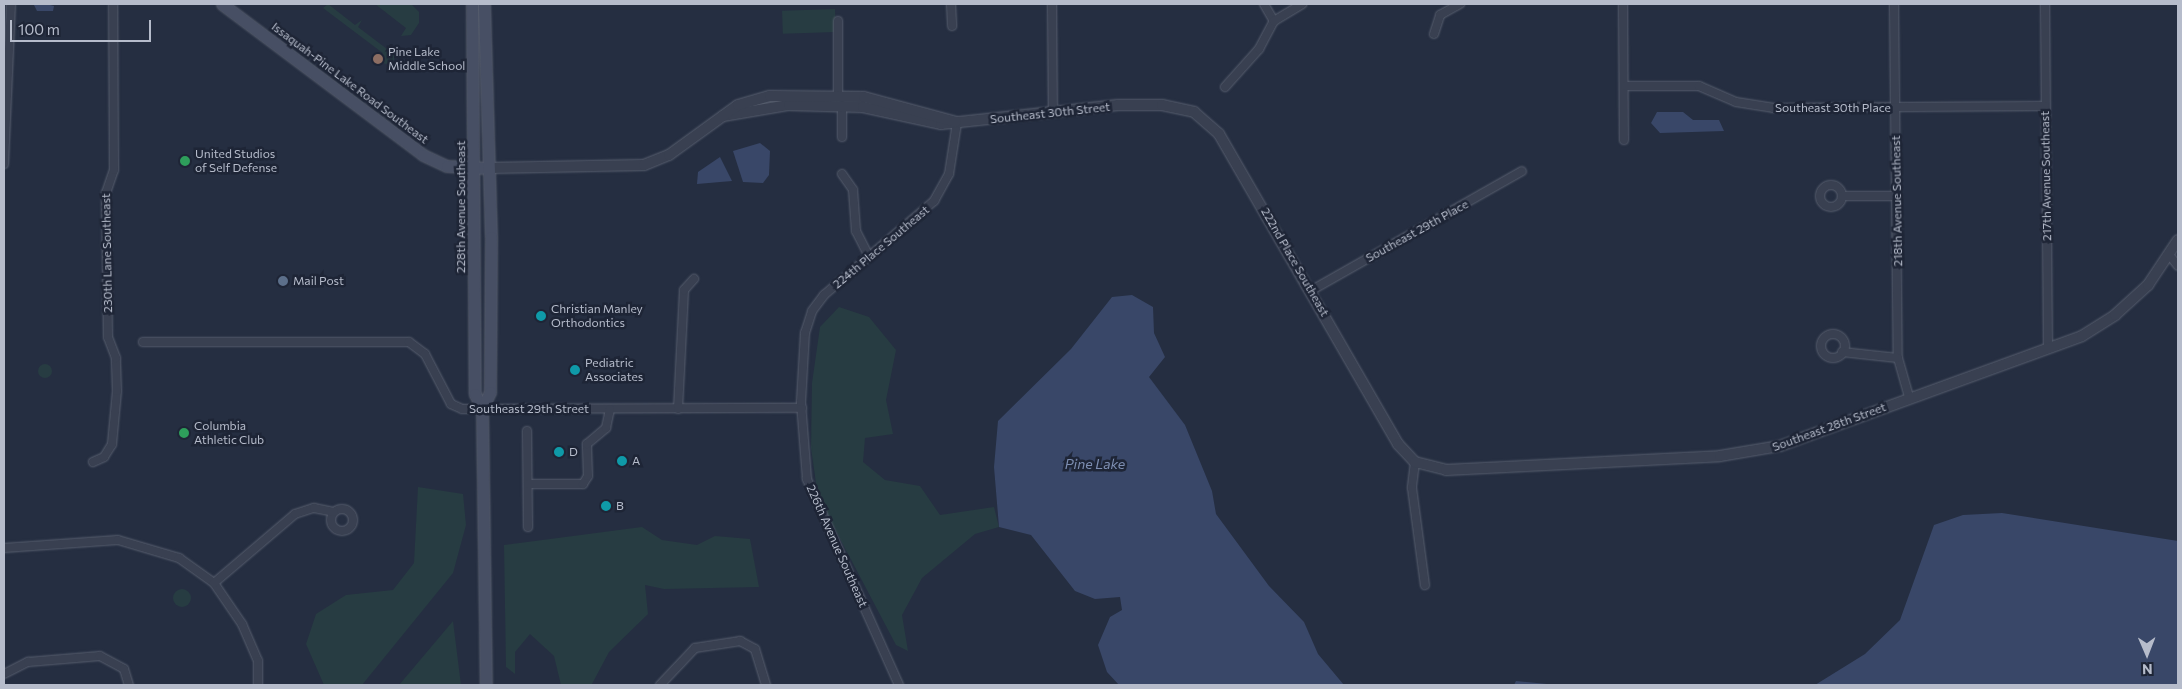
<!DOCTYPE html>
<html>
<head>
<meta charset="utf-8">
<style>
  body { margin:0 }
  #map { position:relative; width:2182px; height:689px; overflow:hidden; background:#252e41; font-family:Commissioner,sans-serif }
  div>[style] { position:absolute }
  .green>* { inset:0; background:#273c42; transform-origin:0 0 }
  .round { border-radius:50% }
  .water>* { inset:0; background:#394768 }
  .roads { filter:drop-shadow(0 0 1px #575e6e) drop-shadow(0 0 1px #575e6e) }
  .minor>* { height:8px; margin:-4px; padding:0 4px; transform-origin:4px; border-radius:4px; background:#394051 }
  .minor>.ring { margin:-4px; padding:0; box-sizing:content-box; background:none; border:8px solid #394051; border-radius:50% }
  .tertiary>* { height:10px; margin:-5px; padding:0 5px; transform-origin:5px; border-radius:5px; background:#394051 }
  .secondary>* { height:11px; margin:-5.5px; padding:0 5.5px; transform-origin:5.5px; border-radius:5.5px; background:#474f64 }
  .dots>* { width:14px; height:14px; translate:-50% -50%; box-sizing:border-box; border:2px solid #1e2536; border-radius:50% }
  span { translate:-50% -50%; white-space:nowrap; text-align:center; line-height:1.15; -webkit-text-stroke:5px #1e2536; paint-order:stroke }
  .poi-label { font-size:12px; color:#b6bccb }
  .left { translate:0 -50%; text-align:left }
  .street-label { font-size:12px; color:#b6bccb }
  .water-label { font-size:14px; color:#7d8eb2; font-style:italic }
  .frame { position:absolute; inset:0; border:5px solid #b6bccb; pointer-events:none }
  .north { position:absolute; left:2122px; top:629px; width:50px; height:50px; -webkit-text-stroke:4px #1e2536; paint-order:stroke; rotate:179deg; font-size:14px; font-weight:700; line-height:20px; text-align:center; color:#b6bccb }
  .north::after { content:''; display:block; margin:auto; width:18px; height:22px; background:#b6bccb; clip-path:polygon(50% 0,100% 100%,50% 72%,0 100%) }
  .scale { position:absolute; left:10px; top:20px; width:141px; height:22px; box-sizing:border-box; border:2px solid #b6bccb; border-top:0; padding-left:6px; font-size:15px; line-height:18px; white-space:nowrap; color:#b6bccb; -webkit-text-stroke:4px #1e2536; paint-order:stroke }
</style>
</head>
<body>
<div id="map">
  <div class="green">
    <div style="clip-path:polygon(328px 4px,355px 25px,362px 20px,358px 27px,387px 49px,384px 54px,323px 8px)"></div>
    <div style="clip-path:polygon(375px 4px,411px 4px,419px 12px,419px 23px,411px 35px,401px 36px,406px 28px)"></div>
    <div style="left:835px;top:9px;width:23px;height:53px;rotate:88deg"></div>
    <div style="clip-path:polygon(392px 46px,397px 51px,394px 60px,386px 64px,374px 60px)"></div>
    <div style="clip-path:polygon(839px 307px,869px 317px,896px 350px,886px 400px,893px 434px,865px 438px,863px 462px,885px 480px,920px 486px,940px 515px,994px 507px,999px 527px,975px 534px,922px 578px,902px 615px,908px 651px,896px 645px,818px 497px,811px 448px,812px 383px,820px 327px)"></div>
    <div class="round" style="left:38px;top:364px;width:14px;height:14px"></div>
    <div style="clip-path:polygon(418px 487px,463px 494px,466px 525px,453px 573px,362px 685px,324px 685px,306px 644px,316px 614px,346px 595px,393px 590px,414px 563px)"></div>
    <div style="clip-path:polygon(642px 527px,662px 540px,697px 545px,715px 536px,750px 539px,759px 587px,664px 589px,645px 585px,648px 614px,609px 652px,592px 684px,561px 685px,554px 656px,530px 634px,515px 652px,515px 674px,506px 667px,504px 545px)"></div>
    <div class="round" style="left:173px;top:589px;width:18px;height:18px"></div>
    <div style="clip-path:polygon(453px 621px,461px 685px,399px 685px)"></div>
  </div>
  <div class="water">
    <div style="clip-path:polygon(46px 4px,54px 6px,53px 11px,37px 11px,34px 5px)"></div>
    <div style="clip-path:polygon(1657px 112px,1683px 112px,1693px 120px,1719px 120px,1724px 131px,1660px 133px,1651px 123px)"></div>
    <div style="clip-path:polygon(760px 143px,770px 151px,769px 175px,763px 183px,743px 182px,733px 151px)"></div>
    <div style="clip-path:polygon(720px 157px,732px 181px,697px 184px,698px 172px)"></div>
    <div style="clip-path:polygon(1132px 295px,1153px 307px,1154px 333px,1165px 357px,1149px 377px,1185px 425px,1212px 491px,1216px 514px,1269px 586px,1304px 622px,1318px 654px,1344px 685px,1119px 685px,1107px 672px,1098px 645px,1110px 617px,1122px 610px,1120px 597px,1095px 599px,1075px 591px,1031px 535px,999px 527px,994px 467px,998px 421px,1071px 349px,1112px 297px)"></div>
    <div style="clip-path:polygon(2002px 513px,2178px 541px,2178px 685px,1815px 685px,1865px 654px,1900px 620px,1934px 525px,1963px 515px)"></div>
    <div style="clip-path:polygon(1516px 681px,1557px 685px,1514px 685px)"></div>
  </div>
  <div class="roads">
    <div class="minor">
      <div style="left:951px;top:4px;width:22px;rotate:87deg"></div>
      <div style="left:1052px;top:4px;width:106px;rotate:89.5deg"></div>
      <div style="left:1264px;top:4px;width:20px;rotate:60deg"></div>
      <div style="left:1623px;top:4px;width:136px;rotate:89.6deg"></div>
      <div style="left:1894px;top:4px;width:354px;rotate:89.4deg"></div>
      <div style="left:1898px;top:358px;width:41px;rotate:74.2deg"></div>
      <div style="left:2045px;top:4px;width:344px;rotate:89.5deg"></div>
      <div style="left:1434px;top:34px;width:20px;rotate:-72deg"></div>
      <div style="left:1440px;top:15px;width:23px;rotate:-29deg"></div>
      <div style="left:1625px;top:86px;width:74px"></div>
      <div style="left:1699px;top:86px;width:40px;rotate:23.4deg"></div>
      <div style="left:1736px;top:102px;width:37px;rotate:9deg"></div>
      <div style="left:1773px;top:108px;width:272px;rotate:-0.4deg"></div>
      <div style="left:1225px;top:87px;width:51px;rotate:-48.2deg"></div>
      <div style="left:1259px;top:49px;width:32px;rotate:-62deg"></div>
      <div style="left:1274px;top:21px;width:33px;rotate:-31deg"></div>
      <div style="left:838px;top:95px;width:74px;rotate:-90deg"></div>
      <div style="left:842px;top:105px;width:32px;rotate:90deg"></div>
      <div style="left:4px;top:164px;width:160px;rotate:-87.5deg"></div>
      <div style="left:842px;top:174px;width:19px;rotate:55deg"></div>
      <div style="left:853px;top:190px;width:41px;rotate:85.8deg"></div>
      <div style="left:856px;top:231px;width:28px;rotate:63deg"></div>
      <div class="ring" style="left:1820px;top:185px;width:14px;height:14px"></div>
      <div style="left:1842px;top:196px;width:55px"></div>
      <div style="left:2171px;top:257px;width:11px;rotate:52deg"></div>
      <div style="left:1312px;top:290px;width:241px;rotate:-29.5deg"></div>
      <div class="ring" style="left:1821px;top:334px;width:16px;height:16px"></div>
      <div style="left:143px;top:342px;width:266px"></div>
      <div style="left:409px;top:342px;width:20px;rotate:37deg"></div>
      <div style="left:425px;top:354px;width:56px;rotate:62.5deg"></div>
      <div style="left:451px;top:404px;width:12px;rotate:24deg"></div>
      <div style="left:462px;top:409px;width:340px;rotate:-0.2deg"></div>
      <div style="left:1842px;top:352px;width:56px;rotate:6.1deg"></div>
      <div style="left:678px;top:409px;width:119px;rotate:-87.1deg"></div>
      <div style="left:684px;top:290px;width:15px;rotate:-48deg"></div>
      <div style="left:527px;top:431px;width:96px;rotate:89.4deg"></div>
      <div style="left:93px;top:462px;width:12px;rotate:-24deg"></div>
      <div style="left:104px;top:457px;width:15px;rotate:-58deg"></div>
      <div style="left:112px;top:444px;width:53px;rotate:-84.6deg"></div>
      <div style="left:117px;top:391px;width:33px;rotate:-92deg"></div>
      <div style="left:116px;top:358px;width:22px;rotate:-111deg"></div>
      <div style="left:108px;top:337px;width:144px;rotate:-90.8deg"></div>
      <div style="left:106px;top:193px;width:24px;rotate:-71deg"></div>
      <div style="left:114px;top:170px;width:166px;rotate:-90.3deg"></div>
      <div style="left:1415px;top:462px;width:26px;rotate:97deg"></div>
      <div style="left:1412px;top:488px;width:98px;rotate:82.4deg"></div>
      <div style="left:528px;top:484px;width:55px"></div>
      <div style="left:583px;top:484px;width:9px;rotate:-58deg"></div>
      <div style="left:588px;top:476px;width:32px;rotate:-92deg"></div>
      <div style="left:587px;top:444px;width:25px;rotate:-40deg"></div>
      <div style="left:606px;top:428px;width:19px;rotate:-78deg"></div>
      <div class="ring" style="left:331px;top:509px;width:14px;height:14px"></div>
      <div style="left:4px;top:548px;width:114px;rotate:-4deg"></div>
      <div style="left:118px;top:540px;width:64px;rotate:16.4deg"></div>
      <div style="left:179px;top:558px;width:43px;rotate:35.5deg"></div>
      <div style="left:214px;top:583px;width:50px;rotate:55.7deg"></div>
      <div style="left:242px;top:624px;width:40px;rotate:66.6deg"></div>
      <div style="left:258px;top:661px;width:24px;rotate:90deg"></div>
      <div style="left:214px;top:583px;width:106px;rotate:-40.4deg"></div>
      <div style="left:295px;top:514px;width:20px;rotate:-18deg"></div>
      <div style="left:314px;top:508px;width:20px;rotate:11deg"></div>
      <div style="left:4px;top:674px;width:27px;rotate:-27deg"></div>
      <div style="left:28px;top:662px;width:72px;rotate:-4.8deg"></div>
      <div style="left:100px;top:656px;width:27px;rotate:28deg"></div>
      <div style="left:124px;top:669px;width:17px;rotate:73deg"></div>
      <div style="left:660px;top:685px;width:51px;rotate:-46.6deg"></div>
      <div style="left:695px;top:648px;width:46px;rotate:-8.8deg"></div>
      <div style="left:740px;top:641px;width:17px;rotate:28deg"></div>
      <div style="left:755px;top:649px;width:38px;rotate:73deg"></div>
      <div style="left:899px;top:685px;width:226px;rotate:-114.1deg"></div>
      <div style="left:807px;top:479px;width:77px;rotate:-94.5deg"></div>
      <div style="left:801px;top:402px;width:69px;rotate:-86.7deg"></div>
      <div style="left:805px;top:333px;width:23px;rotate:-72deg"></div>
      <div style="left:812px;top:311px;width:20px;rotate:-53deg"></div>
      <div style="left:824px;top:295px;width:145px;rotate:-40.5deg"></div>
      <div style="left:934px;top:201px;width:31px;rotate:-61deg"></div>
      <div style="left:949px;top:174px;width:52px;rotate:-81.1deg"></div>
    </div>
    <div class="tertiary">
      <div style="left:723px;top:116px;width:67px;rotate:-9.5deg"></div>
      <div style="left:789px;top:105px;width:74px;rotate:1.5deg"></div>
      <div style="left:863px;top:107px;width:80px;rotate:12.3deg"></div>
      <div style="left:941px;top:124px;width:178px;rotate:-6.1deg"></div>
      <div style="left:1118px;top:105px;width:44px"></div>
      <div style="left:1162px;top:105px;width:33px;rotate:12deg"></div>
      <div style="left:1194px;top:112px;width:33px;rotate:41deg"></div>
      <div style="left:1219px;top:134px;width:358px;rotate:60deg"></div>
      <div style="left:1398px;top:444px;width:25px;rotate:47deg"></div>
      <div style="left:1415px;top:462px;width:32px;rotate:14deg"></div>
      <div style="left:1446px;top:470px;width:274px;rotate:-2.9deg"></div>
      <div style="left:1720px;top:456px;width:61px;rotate:-9.5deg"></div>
      <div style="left:1780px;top:446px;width:321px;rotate:-20deg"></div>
      <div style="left:2082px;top:336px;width:39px;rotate:-32deg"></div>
      <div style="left:2115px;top:315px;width:45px;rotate:-42.3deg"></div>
      <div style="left:2148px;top:285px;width:54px;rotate:-56.3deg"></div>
      <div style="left:489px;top:168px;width:155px;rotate:-1.1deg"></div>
      <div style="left:644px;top:165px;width:27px;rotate:-22deg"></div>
      <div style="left:669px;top:155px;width:85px;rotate:-35.9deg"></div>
      <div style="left:738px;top:105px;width:33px;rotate:-16deg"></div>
      <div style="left:770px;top:96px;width:94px;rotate:0.6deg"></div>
      <div style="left:864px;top:97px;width:95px;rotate:15.2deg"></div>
    </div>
    <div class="secondary">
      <div style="left:222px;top:4px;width:251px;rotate:36.9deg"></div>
      <div style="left:423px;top:155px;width:26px;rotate:25deg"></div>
      <div style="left:447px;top:166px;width:35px;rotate:3deg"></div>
      <div style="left:472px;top:4px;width:390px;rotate:89.6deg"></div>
      <div style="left:475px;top:394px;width:17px;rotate:65deg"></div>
      <div style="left:484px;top:4px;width:233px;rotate:88.3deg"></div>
      <div style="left:491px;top:237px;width:155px;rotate:90.4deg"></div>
      <div style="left:490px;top:392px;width:19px;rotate:115deg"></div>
      <div style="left:482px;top:409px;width:276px;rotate:89.2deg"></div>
    </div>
  </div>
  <div class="dots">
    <div style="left:378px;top:59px;background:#8d6e63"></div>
    <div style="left:185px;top:161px;background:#2e9e5b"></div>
    <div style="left:283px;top:281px;background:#5c6f8a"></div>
    <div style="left:541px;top:316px;background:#0f9aa8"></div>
    <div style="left:575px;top:370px;background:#0f9aa8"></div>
    <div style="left:184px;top:433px;background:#2e9e5b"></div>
    <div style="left:559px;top:452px;background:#0f9aa8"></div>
    <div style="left:622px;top:461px;background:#0f9aa8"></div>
    <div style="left:606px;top:506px;background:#0f9aa8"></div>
  </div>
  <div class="poi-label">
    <span class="left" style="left:388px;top:59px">Pine Lake<br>Middle School</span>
    <span class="left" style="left:195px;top:161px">United Studios<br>of Self Defense</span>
    <span class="left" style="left:293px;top:281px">Mail Post</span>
    <span class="left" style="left:551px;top:316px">Christian Manley<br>Orthodontics</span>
    <span class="left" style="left:585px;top:370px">Pediatric<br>Associates</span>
    <span class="left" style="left:194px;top:433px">Columbia<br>Athletic Club</span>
    <span class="left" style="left:569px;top:452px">D</span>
    <span class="left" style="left:632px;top:461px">A</span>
    <span class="left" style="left:616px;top:506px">B</span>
  </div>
  <div class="street-label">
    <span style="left:350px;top:83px;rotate:37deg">Issaquah-Pine Lake Road Southeast</span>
    <span style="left:1833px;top:108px">Southeast 30th Place</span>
    <span style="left:1050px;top:113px;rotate:-6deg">Southeast 30th Street</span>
    <span style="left:2046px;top:176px;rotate:-91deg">217th Avenue Southeast</span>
    <span style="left:1897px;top:201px;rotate:-91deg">218th Avenue Southeast</span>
    <span style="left:461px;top:207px;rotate:-90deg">228th Avenue Southeast</span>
    <span style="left:1417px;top:231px;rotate:-29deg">Southeast 29th Place</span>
    <span style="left:881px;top:247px;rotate:-40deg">224th Place Southeast</span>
    <span style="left:107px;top:253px;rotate:-91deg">230th Lane Southeast</span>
    <span style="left:1295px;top:262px;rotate:60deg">222nd Place Southeast</span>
    <span style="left:529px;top:409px">Southeast 29th Street</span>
    <span style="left:1829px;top:427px;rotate:-20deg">Southeast 28th Street</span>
    <span style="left:837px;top:546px;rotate:66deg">226th Avenue Southeast</span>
  </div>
  <div class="water-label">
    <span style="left:1095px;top:464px">Pine Lake</span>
  </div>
  <div class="frame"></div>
  <div class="north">N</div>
  <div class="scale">100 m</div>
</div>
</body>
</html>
